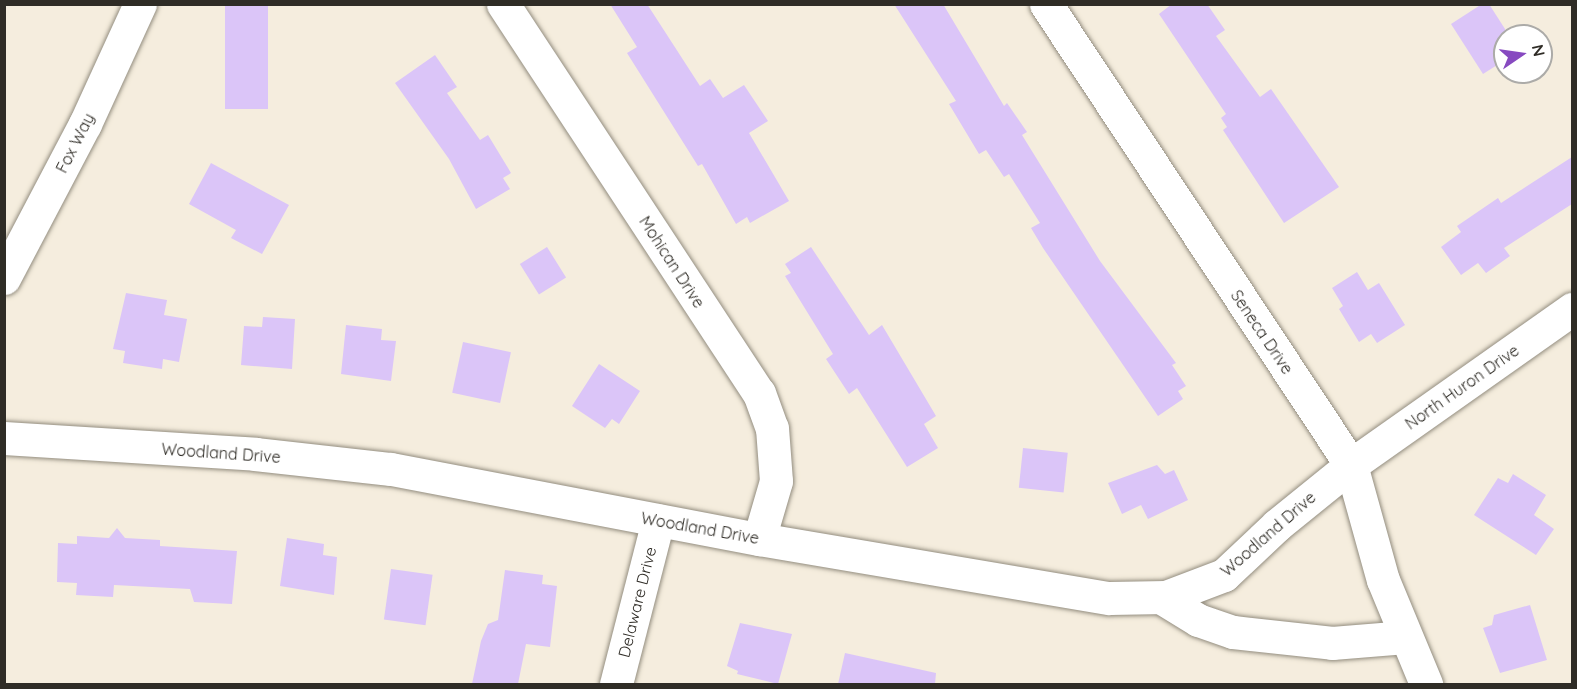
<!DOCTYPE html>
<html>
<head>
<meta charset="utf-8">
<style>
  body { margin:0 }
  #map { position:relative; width:1577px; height:689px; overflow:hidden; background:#f5edde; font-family:Quicksand,sans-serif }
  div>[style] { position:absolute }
  .building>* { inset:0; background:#dbc5f8; transform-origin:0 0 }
  .roads { filter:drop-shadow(0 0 2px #938d7f) drop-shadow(0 0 2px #938d7f) }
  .minor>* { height:33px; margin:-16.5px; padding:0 16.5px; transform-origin:16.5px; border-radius:16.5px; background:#fff }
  span { translate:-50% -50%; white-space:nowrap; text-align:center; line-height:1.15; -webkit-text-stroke:4.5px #fff; paint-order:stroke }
  .street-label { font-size:16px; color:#2f2c26 }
  .frame { position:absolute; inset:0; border:6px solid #2f2c26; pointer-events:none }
  .north { position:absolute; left:1493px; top:24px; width:60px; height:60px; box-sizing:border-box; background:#fff; border:2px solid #acaba8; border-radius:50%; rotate:77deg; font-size:16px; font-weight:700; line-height:24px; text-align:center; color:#2f2c26 }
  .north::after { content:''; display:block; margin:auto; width:21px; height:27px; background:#874ac0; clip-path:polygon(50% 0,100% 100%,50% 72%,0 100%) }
</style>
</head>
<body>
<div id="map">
  <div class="building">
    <div style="left:225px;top:4px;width:43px;height:105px"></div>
    <div style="clip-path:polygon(610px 4px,647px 4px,700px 86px,710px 79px,723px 98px,744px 85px,768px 121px,749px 133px,789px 201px,750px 223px,747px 217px,736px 224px,702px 164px,698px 166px,627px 53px,637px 47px)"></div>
    <div style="clip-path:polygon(894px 4px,943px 4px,1004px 106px,1007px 103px,1027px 132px,1022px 135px,1100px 261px,1176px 363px,1172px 365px,1186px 386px,1178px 391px,1183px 399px,1158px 416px,1043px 248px,1031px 228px,1040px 223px,1009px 174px,1004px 177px,986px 150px,979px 154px,949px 104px,956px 101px)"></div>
    <div style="clip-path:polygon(1172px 4px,1207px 4px,1225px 30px,1216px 36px,1260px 97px,1271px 89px,1339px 187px,1284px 223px,1223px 130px,1227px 127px,1221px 118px,1226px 114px,1159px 14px)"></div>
    <div style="clip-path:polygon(1482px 4px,1489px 4px,1505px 29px,1505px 60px,1483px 74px,1451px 24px)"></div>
    <div style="clip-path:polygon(435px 55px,457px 87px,447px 93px,480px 140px,488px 135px,511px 173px,503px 178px,510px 189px,476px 209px,449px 159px,395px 83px)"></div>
    <div style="clip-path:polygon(1572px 157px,1572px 204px,1504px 248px,1510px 256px,1486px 273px,1478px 263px,1461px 275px,1441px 247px,1461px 232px,1457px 226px,1498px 198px,1501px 203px)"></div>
    <div style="clip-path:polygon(211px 163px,289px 205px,262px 254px,231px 238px,236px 230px,189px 204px)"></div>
    <div style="left:547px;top:247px;width:36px;height:32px;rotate:58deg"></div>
    <div style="clip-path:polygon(811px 247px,869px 335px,882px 325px,936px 416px,924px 424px,938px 448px,907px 467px,857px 388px,849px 394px,826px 359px,833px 354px,785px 276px,791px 273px,785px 264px)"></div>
    <div style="clip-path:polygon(1357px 272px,1368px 290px,1379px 283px,1405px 325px,1377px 343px,1371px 334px,1359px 342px,1339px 309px,1343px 306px,1332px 288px)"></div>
    <div style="clip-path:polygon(126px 293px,167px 300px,164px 315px,187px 319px,179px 362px,163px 359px,162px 369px,123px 363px,125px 351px,113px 349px)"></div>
    <div style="clip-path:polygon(263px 317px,295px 319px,292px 369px,241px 365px,244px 326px,262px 327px)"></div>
    <div style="clip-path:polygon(346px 325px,382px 329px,381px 340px,396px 341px,391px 381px,341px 374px)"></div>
    <div style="left:463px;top:342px;width:49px;height:52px;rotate:12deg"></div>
    <div style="clip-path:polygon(599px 364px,640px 391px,619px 424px,612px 419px,605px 428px,572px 406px)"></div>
    <div style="left:1023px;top:448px;width:45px;height:40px;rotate:6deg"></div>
    <div style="clip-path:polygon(1157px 465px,1165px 474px,1174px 470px,1188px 500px,1148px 519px,1141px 505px,1122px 514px,1108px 483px)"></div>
    <div style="clip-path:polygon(1513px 474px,1546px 495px,1534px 515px,1554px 529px,1536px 555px,1474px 515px,1498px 478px,1508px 483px)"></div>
    <div style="clip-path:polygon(117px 528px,125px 538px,160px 540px,160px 546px,237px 551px,232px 604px,194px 602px,190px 589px,114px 585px,113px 597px,76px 595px,77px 583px,57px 582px,58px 543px,77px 544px,77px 536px,109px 538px)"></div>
    <div style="clip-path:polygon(287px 538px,324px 544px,323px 555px,337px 557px,334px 595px,280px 586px)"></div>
    <div style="left:391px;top:569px;width:42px;height:51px;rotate:8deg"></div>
    <div style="clip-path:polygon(505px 570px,543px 575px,542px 584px,557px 586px,550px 647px,526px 644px,518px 684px,472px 684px,481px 641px,488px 624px,498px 620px)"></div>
    <div style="clip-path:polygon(1530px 605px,1547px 660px,1500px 673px,1483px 628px,1492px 625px,1494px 615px)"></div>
    <div style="clip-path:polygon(740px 623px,792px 634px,778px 684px,737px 674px,738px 671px,727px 666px)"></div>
    <div style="clip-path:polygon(845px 653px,936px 673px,935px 684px,838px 684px)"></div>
  </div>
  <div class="roads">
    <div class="minor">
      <div style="left:503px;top:4px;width:466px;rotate:56.7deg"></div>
      <div style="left:759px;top:393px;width:37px;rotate:70deg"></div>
      <div style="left:772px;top:428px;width:53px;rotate:85.7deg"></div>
      <div style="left:776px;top:481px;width:60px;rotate:106.3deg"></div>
      <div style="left:1046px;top:4px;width:553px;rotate:56.51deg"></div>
      <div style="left:1351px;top:465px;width:119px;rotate:74.5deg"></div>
      <div style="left:1383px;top:580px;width:113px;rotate:67.5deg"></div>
      <div style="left:4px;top:278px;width:174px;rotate:-62.3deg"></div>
      <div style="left:85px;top:124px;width:132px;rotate:-65.4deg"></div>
      <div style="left:4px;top:438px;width:252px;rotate:3.6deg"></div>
      <div style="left:255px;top:454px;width:137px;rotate:6.3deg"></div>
      <div style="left:391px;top:469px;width:375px;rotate:10.8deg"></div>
      <div style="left:759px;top:539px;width:355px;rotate:9.6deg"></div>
      <div style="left:1109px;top:598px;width:57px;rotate:-1deg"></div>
      <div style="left:1166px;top:597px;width:62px;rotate:-20.8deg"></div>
      <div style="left:1224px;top:575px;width:73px;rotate:-43.3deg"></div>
      <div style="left:1277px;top:525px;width:95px;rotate:-39deg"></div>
      <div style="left:1351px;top:465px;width:271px;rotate:-35.2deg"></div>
      <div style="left:1162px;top:598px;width:42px;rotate:31.4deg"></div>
      <div style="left:1198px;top:620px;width:37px;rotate:19deg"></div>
      <div style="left:1233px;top:632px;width:100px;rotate:6.3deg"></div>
      <div style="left:1332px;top:643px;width:74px;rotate:-4.6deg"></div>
      <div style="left:616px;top:684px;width:169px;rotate:-75.6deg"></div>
    </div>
  </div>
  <div class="street-label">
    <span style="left:75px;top:143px;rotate:-63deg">Fox Way</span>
    <span style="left:672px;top:262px;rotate:57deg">Mohican Drive</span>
    <span style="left:1262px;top:332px;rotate:56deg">Seneca Drive</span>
    <span style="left:1462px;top:387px;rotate:-35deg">North Huron Drive</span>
    <span style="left:221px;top:453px;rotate:4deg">Woodland Drive</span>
    <span style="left:700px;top:528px;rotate:10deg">Woodland Drive</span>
    <span style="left:1268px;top:534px;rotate:-41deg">Woodland Drive</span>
    <span style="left:637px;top:602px;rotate:-76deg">Delaware Drive</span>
  </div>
  <div class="frame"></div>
  <div class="north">N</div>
</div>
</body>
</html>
